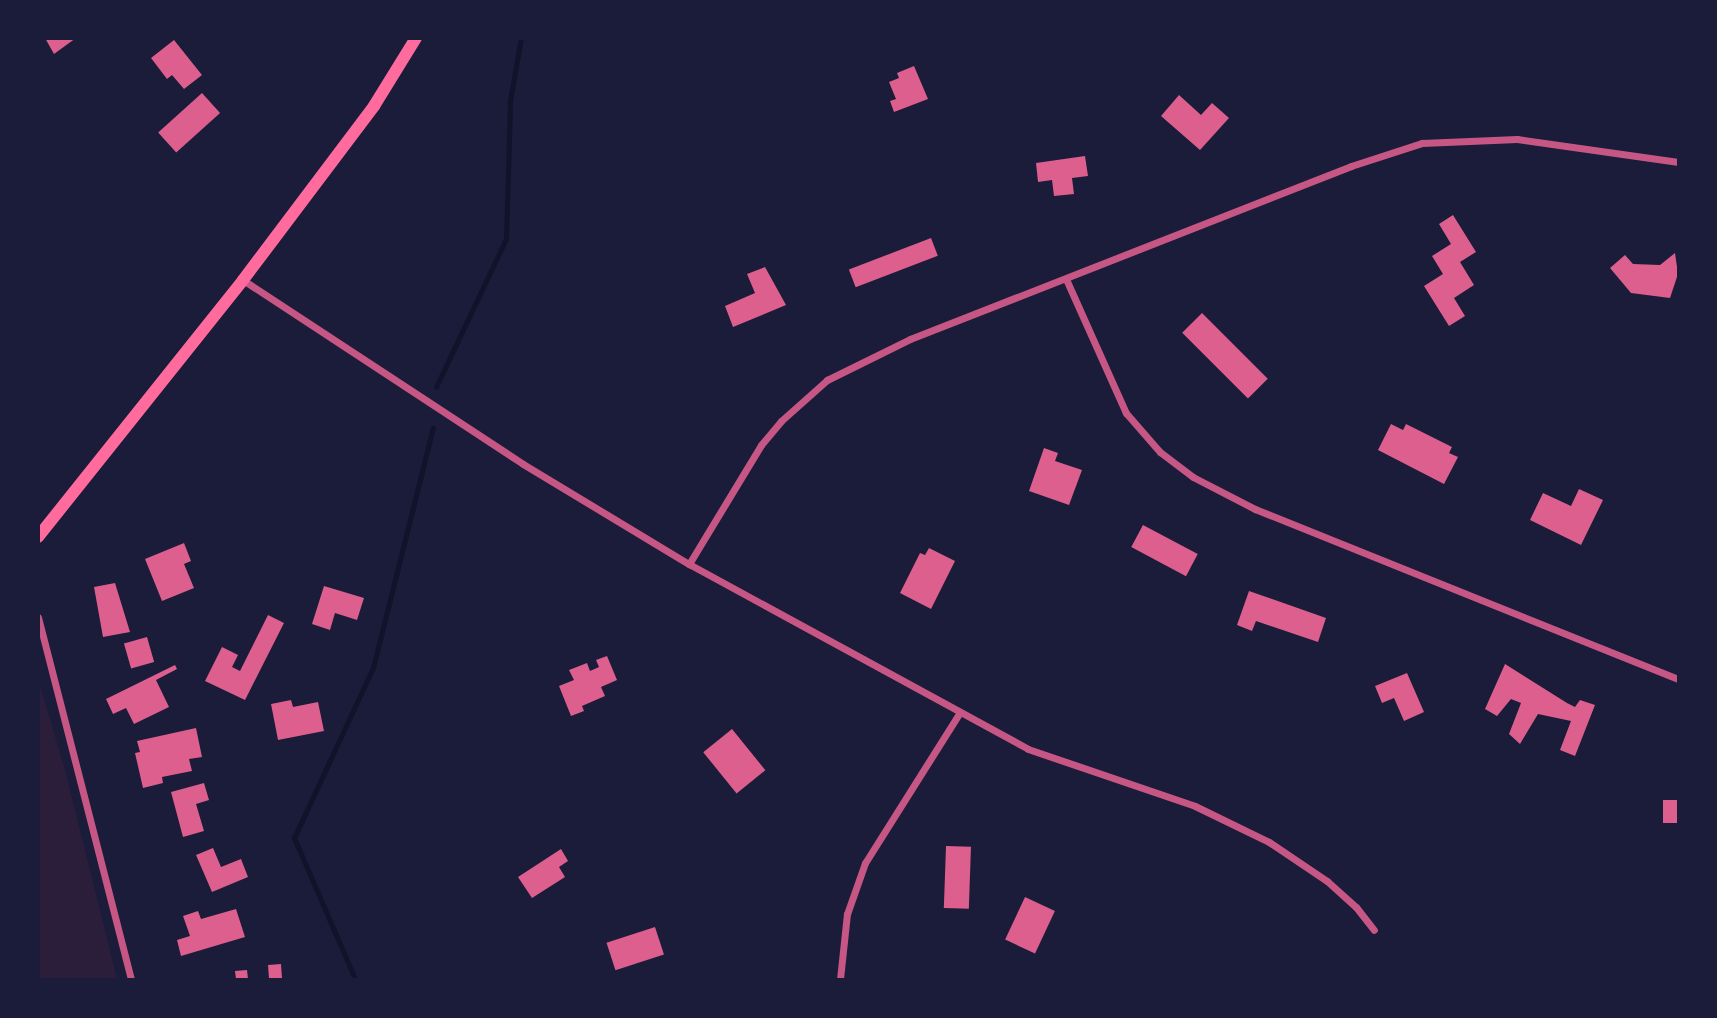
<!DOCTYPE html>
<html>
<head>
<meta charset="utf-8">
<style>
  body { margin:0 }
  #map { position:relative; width:1717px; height:1018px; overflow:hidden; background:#1b1b3a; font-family:Literata,serif }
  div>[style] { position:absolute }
  .green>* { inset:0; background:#2a1e3b }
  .stream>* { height:4.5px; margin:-2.25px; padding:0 2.25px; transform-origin:2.25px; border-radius:2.25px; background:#12122b }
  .building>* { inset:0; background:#dd5f8e; transform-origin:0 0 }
  .minor>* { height:7px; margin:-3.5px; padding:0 3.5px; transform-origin:3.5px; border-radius:3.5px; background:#c65784 }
  .trunk>* { height:12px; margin:-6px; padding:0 6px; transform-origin:6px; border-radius:6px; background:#ff6b9d }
  span { translate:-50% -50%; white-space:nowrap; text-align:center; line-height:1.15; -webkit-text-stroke:5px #1b1b3a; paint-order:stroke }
  .frame { position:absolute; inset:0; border:40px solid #1b1b3a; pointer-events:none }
</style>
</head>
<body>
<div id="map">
  <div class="green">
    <div style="clip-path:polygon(38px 679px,64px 766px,117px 979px,39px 979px)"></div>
  </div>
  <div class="stream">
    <div style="left:436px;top:387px;width:164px;rotate:-64.7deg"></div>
    <div style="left:506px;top:239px;width:138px;rotate:-88.3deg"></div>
    <div style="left:510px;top:101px;width:64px;rotate:-80.1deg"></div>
    <div style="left:355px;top:979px;width:154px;rotate:-113.4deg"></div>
    <div style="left:294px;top:838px;width:187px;rotate:-65.1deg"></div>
    <div style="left:373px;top:668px;width:247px;rotate:-76deg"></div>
  </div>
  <div class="building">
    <div style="clip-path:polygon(45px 38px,76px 38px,54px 54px)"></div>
    <div style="clip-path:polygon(174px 40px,202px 75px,184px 89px,172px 75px,167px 79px,151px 58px)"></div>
    <div style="clip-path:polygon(914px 66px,928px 99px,894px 112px,890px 101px,896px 99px,889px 82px,899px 78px,897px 73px)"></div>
    <div style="left:202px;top:93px;width:27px;height:59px;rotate:48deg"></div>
    <div style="clip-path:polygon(1179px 95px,1201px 115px,1212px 103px,1229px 118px,1200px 150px,1161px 116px)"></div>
    <div style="clip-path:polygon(1085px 156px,1088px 176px,1072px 178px,1074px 194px,1054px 196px,1052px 180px,1038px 182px,1036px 163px)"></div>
    <div style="clip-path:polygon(1453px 215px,1476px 252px,1460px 262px,1474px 285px,1454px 298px,1465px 316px,1449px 326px,1424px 286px,1443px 274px,1432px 256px,1451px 244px,1439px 224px)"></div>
    <div style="left:931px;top:238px;width:19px;height:88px;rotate:69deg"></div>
    <div style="clip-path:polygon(1675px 253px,1678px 274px,1670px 298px,1631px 293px,1610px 268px,1625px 255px,1633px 264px,1660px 265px)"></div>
    <div style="clip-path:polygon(765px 267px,786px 305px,733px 327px,725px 306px,755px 293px,747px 274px)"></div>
    <div style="left:1202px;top:313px;width:93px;height:28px;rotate:45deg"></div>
    <div style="clip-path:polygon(1391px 424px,1403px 430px,1406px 424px,1452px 447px,1449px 453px,1458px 457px,1444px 484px,1378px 450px)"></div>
    <div style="clip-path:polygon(1044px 448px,1058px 453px,1055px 461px,1082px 470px,1069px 505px,1029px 491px)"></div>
    <div style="clip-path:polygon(1579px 489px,1603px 500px,1581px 545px,1530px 520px,1543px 493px,1571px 506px)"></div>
    <div style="left:1143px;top:525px;width:62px;height:25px;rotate:28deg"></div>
    <div style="clip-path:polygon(184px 543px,191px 561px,184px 564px,194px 588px,162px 601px,145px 559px)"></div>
    <div style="clip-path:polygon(929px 548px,955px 561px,931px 609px,900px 593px,920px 553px,925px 555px)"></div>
    <div style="clip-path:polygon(115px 583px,130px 632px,103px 637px,94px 587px)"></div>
    <div style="clip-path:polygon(324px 586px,364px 598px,357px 620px,335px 613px,330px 630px,312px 624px)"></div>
    <div style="clip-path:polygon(1249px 591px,1326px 618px,1318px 642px,1256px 621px,1252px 631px,1237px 625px)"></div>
    <div style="clip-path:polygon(268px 615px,284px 623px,245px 700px,205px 681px,222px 647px,238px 655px,232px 667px,240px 671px)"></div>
    <div style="left:147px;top:637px;width:26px;height:24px;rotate:74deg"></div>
    <div style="clip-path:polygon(607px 656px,617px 680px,601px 687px,605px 696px,582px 706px,584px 711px,571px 716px,559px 686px,574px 680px,569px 670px,587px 663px,590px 671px,599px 667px,596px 660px)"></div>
    <div style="clip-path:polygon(1505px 664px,1567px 703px,1575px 707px,1580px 700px,1595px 705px,1575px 756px,1560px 750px,1571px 721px,1538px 714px,1520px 744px,1509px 734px,1521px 703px,1511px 699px,1497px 716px,1485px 709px)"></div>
    <div style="clip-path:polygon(175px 665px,177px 669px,156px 680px,169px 707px,134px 724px,126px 708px,113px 714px,106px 699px)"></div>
    <div style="clip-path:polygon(1407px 673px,1424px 712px,1404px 721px,1394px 698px,1382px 703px,1375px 686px)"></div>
    <div style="clip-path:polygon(291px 700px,293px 707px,318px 702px,324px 731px,278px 740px,271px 704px)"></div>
    <div style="clip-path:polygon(196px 728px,202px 757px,189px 759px,192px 771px,162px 777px,163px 783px,143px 788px,135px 753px,140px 752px,137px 741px)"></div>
    <div style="left:732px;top:729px;width:53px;height:37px;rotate:51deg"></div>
    <div style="clip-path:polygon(204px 783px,209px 800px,196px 804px,204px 831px,183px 837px,171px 792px)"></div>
    <div style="left:1663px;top:800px;width:15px;height:23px"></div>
    <div style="left:946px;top:846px;width:25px;height:62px;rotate:2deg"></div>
    <div style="clip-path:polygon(213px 848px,221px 867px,241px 859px,248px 877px,212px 892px,196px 855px)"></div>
    <div style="clip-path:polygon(561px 849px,568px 861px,559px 867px,565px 877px,532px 898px,518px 877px)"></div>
    <div style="left:1025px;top:897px;width:33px;height:47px;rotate:25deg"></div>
    <div style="clip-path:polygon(236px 909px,245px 937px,181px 956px,177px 940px,190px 936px,183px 916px,198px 911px,201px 919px)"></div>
    <div style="left:655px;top:927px;width:29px;height:51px;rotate:72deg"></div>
    <div style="left:281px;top:964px;width:15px;height:13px;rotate:86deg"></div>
    <div style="clip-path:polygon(247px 970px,248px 979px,236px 979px,235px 971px)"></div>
  </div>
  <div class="minor">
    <div style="left:1066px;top:279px;width:147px;rotate:65.9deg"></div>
    <div style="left:1126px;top:413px;width:52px;rotate:48.9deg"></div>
    <div style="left:1160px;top:452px;width:41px;rotate:37.1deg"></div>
    <div style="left:1193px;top:477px;width:70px;rotate:27.3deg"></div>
    <div style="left:1255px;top:509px;width:456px;rotate:21.9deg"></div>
    <div style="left:243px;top:280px;width:335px;rotate:33.3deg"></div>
    <div style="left:523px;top:464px;width:194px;rotate:31.1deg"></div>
    <div style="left:689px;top:564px;width:386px;rotate:28.6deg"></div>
    <div style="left:1028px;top:749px;width:176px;rotate:18.8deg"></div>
    <div style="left:1195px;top:806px;width:82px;rotate:25.9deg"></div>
    <div style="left:1269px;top:842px;width:70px;rotate:33.9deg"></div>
    <div style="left:1327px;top:881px;width:39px;rotate:42deg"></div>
    <div style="left:1356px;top:907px;width:29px;rotate:52deg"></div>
    <div style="left:689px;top:564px;width:139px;rotate:-58.8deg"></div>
    <div style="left:761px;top:445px;width:31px;rotate:-50deg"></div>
    <div style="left:781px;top:421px;width:62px;rotate:-41.7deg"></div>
    <div style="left:827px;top:380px;width:93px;rotate:-26.3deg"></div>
    <div style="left:910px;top:339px;width:474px;rotate:-21.4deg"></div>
    <div style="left:1351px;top:166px;width:75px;rotate:-17.9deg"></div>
    <div style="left:1422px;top:143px;width:95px;rotate:-2.4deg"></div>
    <div style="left:1517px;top:139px;width:163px;rotate:8.1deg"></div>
    <div style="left:38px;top:617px;width:374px;rotate:75.6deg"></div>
    <div style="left:840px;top:979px;width:65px;rotate:-83.9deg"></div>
    <div style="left:847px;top:914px;width:54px;rotate:-70.6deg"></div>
    <div style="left:865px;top:863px;width:178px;rotate:-57.8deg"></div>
  </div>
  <div class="trunk">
    <div style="left:38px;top:537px;width:329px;rotate:-51.4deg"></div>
    <div style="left:243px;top:280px;width:218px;rotate:-53deg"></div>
    <div style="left:374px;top:106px;width:80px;rotate:-58.3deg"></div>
  </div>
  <div class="frame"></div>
</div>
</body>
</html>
